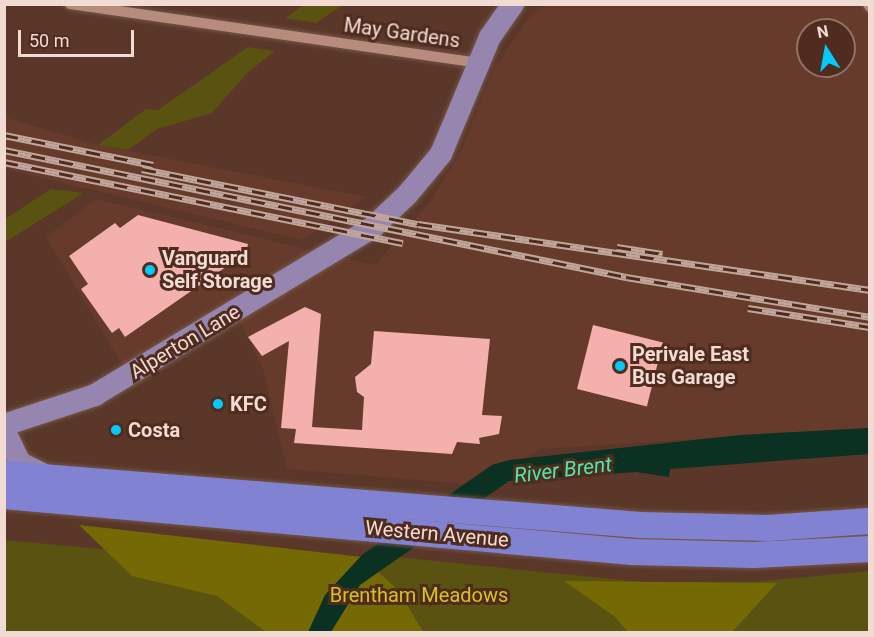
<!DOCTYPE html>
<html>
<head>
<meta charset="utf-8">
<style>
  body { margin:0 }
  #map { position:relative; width:874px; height:637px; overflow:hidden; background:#5a3729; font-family:Roboto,sans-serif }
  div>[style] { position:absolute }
  .built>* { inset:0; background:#663b2b }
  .green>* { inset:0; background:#5a5210 }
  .forest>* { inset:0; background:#746905 }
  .water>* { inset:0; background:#0a3121 }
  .building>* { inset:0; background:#f4b0ad; transform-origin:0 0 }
  .roads { filter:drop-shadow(0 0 2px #74564a) drop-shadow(0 0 2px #74564a) }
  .minor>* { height:10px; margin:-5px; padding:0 5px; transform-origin:5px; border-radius:5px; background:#b68c7c }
  .major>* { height:22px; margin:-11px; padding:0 11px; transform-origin:11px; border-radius:11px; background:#9686af }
  .highway>* { height:26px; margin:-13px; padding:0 13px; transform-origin:13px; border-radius:13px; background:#8182d1 }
  .rail>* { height:7px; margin-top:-3.5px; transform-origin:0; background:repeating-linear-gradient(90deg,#4f2c1f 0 14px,#c1a69b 0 28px); box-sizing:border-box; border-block:2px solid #c1a69b }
  .dots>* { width:16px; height:16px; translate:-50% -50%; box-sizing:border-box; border:3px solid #4f2c1f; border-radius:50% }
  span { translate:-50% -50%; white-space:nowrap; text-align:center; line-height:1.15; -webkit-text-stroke:6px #4f2c1f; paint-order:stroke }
  .street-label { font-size:20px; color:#f2dbd2 }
  .poi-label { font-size:20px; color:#f2dbd2; font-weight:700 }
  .left { translate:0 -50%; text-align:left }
  .park-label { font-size:20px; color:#d6c320 }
  .water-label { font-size:21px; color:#49ebaa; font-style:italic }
  .frame { position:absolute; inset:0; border:6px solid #f2dbd2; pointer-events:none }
  .north { position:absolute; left:796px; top:18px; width:60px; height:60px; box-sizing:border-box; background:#4f2c1f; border:2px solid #907267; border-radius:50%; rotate:349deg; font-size:16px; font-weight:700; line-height:24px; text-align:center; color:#f2dbd2 }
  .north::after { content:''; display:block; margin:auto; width:21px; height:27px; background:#02cbf9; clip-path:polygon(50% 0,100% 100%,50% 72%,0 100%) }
  .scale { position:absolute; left:18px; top:30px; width:116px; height:27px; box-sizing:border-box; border:3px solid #f2dbd2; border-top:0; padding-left:8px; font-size:18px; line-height:21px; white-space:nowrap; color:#f2dbd2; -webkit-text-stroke:4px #4f2c1f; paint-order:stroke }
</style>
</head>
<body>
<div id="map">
  <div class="built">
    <div style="clip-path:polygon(evenodd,545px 5px,869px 5px,869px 428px,540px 449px,479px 485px,287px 469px,263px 369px,235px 312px,128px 375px,46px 237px,96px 199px,375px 265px,430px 202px,461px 151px,494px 68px,531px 15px,545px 5px,808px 30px,844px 30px,844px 66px,808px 66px,808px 30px)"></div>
    <div style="clip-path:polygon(4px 117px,98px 145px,366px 197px,302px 240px,5px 169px)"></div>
  </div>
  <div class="green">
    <div style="clip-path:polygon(304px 5px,304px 4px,343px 5px,316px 23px,285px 18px)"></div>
    <div style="clip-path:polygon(248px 47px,275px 51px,247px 73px,212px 113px,157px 129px,128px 150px,98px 145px,146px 109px,158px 110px)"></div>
    <div style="clip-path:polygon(51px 189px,84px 193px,5px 242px,5px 219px)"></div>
    <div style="clip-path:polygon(4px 540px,306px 568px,294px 632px,5px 632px)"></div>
    <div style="clip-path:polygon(387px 556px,641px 582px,754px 582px,869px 571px,869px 632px,341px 632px)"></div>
  </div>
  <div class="forest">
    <div style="clip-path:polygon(79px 525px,362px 557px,399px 591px,423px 632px,266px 632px,217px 596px,132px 576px)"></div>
    <div style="clip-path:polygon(564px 581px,777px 583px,732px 632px,628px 632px,614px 616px)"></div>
  </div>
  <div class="water">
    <div style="clip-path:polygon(869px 428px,869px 454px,670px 469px,669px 477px,636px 472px,509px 481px,360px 585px,331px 632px,308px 632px,325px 595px,362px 555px,492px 465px,509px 460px,740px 435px)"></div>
  </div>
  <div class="building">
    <div style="clip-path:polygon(138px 215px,248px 244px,246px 253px,125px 337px,119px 328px,112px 333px,81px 289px,88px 284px,69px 256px,115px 223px,120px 228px)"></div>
    <div style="clip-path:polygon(305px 307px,321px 314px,312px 427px,362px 430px,364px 397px,357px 392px,355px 377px,371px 364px,374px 331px,490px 339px,482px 415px,502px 416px,499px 434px,479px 438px,480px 444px,457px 442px,452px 454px,294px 443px,296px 429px,281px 428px,289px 341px,262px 356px,248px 337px)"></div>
    <div style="left:593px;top:325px;width:72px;height:66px;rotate:14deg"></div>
  </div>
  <div class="roads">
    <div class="minor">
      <div style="left:70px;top:4px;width:413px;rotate:8.2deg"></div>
      <div style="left:868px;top:4px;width:4px;rotate:56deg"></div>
    </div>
    <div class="major">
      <div style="left:4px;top:425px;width:96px;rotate:-18.2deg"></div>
      <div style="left:95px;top:395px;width:325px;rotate:-31.1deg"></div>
      <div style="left:373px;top:227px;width:47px;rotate:-43.3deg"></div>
      <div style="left:407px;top:195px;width:53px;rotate:-50.3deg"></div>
      <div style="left:441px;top:154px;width:127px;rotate:-67.3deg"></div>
      <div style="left:490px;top:37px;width:40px;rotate:-55.1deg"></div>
      <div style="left:4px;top:430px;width:37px;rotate:64deg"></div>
      <div style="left:20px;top:463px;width:30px;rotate:26deg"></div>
    </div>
    <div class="highway">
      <div style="left:4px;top:474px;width:638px;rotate:4.58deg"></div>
      <div style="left:640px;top:525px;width:128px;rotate:1.3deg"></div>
      <div style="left:768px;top:528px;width:102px;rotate:-3.9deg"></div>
      <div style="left:4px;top:496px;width:631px;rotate:5.09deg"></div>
      <div style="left:633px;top:552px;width:121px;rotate:1.4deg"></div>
      <div style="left:754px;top:555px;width:116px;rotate:-3deg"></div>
    </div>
  </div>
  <div class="rail">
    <div style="left:4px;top:135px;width:152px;rotate:11.4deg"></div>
    <div style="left:4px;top:150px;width:635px;rotate:11.54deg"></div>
    <div style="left:626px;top:277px;width:247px;rotate:9.3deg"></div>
    <div style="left:4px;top:162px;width:407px;rotate:11.5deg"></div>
    <div style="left:142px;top:169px;width:281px;rotate:11.3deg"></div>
    <div style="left:418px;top:224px;width:457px;rotate:8.3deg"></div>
    <div style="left:617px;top:247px;width:46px;rotate:8.8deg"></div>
    <div style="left:748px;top:308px;width:123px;rotate:8.9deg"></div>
  </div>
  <div class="dots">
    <div style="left:150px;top:270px;background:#02cbf9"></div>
    <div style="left:620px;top:366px;background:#02cbf9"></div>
    <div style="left:218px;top:404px;background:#02cbf9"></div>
    <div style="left:116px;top:430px;background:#02cbf9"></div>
  </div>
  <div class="street-label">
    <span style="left:402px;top:33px;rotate:8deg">May Gardens</span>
    <span style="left:185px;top:342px;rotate:-31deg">Alperton Lane</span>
    <span style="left:437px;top:534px;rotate:5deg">Western Avenue</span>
  </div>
  <div class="poi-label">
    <span class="left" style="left:162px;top:270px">Vanguard<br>Self Storage</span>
    <span class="left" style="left:632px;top:366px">Perivale East<br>Bus Garage</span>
    <span class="left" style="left:230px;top:404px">KFC</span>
    <span class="left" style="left:128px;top:430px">Costa</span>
  </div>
  <div class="park-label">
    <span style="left:419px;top:595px">Brentham Meadows</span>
  </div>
  <div class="water-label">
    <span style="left:563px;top:470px;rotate:-7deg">River Brent</span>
  </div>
  <div class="frame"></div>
  <div class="north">N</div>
  <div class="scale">50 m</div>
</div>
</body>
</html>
